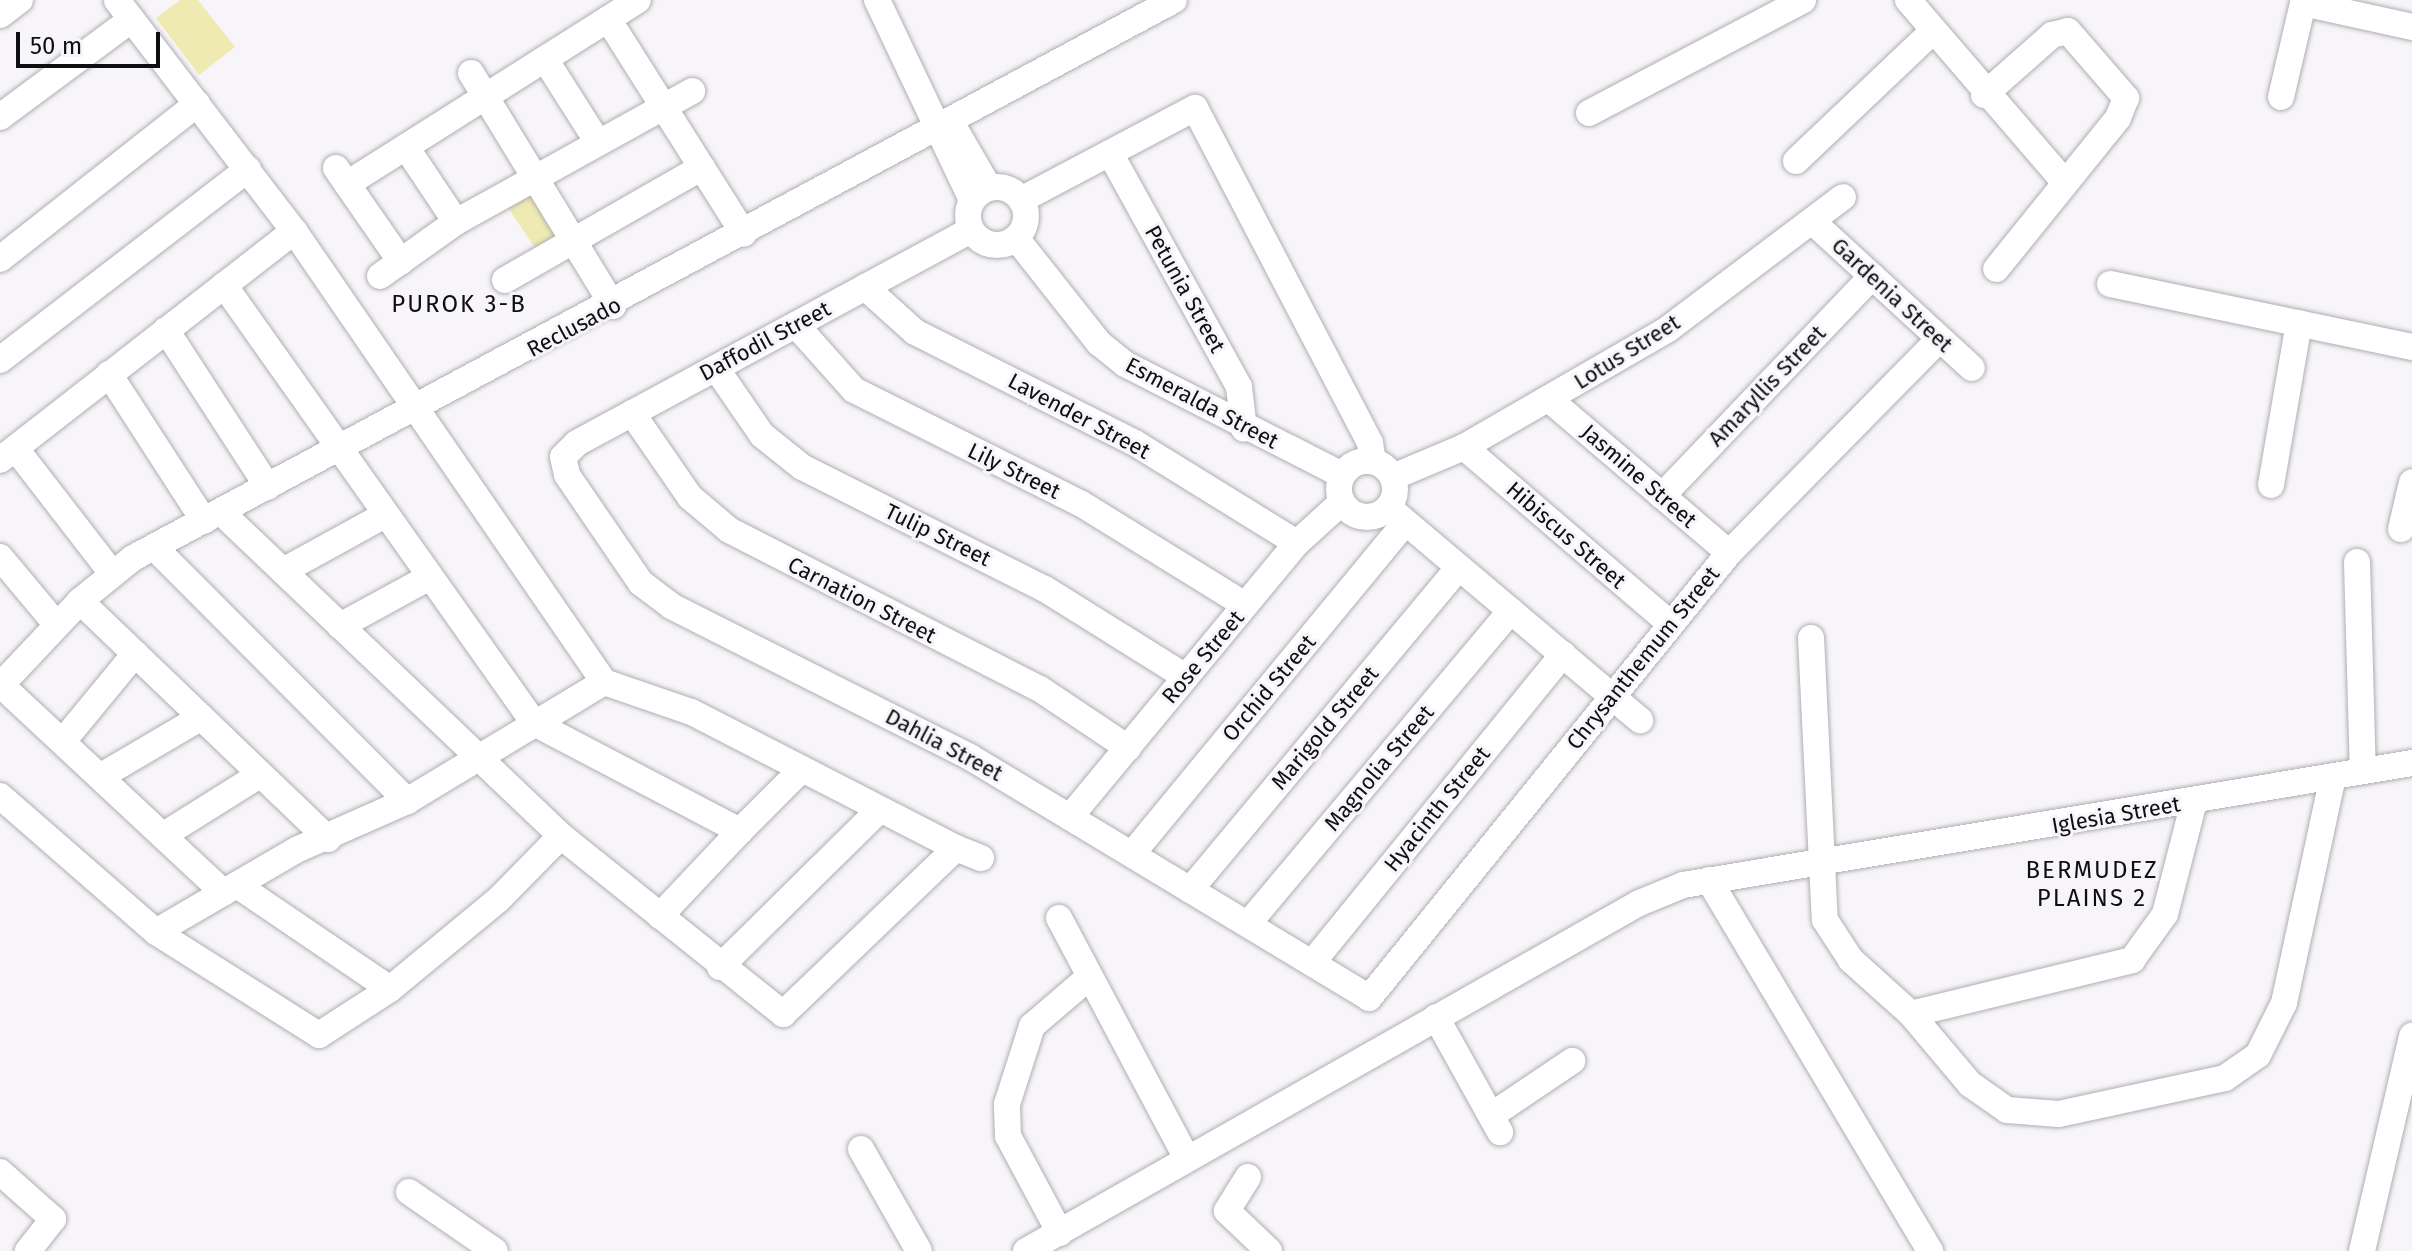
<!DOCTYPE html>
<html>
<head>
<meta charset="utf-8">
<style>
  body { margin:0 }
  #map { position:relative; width:2412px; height:1251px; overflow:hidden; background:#f7f5f9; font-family:"Fira Sans",sans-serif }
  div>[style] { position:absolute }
  .green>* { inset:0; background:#efeab1; transform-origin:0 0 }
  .roads { filter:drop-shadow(0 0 2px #b0aeb1) drop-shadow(0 0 2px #b0aeb1) }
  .minor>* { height:26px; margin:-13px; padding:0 13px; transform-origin:13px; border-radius:13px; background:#fff }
  .minor>.ring { margin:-13px; padding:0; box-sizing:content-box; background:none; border:26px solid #fff; border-radius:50% }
  span { translate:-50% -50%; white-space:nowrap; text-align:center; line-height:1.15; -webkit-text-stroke:6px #f7f5f9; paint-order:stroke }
  .street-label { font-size:22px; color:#0f0e10 }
  .neighbourhood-label { font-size:24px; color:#0f0e10; letter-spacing:2px }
  .scale { position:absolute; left:16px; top:32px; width:144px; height:36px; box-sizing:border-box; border:4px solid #0f0e10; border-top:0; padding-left:10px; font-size:24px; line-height:28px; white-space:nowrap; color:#0f0e10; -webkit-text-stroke:6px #f7f5f9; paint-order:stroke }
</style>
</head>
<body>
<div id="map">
  <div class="green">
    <div style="clip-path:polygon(180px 0,198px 0,235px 47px,199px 75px,156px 18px)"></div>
    <div style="left:535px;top:187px;width:59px;height:34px;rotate:56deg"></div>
  </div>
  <div class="roads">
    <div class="minor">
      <div style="left:877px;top:0;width:221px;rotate:64.6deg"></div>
      <div style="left:1908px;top:0;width:238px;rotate:49.3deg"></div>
      <div style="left:0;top:15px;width:25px;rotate:-37deg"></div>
      <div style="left:608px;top:19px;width:254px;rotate:57.7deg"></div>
      <div style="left:545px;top:59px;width:97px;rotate:57.6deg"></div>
      <div style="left:471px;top:73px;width:273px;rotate:58.6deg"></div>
      <div style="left:1984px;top:95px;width:91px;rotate:-41.4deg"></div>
      <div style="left:2052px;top:35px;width:16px;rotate:-14deg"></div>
      <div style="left:2068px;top:31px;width:89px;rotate:49.1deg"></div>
      <div style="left:2126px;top:98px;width:22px;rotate:112deg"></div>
      <div style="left:2118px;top:118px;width:194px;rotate:128.9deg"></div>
      <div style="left:2281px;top:97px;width:97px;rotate:-76.8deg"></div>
      <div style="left:2303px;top:3px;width:112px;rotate:12.4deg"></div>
      <div style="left:1589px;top:113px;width:242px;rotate:-27.8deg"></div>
      <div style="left:0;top:117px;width:164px;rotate:-36.6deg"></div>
      <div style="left:942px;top:125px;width:15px;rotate:23deg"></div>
      <div style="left:956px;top:131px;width:66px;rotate:59.9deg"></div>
      <div style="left:406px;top:147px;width:90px;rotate:56.3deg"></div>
      <div style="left:1110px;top:153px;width:267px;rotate:61.1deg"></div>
      <div style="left:1239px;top:387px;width:42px;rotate:83.2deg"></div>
      <div style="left:1796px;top:161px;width:185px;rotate:-43.5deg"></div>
      <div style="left:336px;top:168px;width:114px;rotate:55.3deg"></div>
      <div style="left:347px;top:184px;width:344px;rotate:-32.3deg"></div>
      <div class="ring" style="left:968px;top:187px;width:32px;height:32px"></div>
      <div style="left:1021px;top:200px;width:197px;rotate:-27.9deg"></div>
      <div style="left:1195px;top:108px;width:378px;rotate:62.4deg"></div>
      <div style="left:1370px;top:443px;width:18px;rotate:81deg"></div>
      <div style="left:1812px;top:221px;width:217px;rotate:42.6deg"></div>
      <div style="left:971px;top:230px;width:449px;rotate:151.6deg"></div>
      <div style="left:576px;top:444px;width:18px;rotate:135deg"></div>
      <div style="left:563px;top:457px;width:18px;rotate:77deg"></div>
      <div style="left:567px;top:475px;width:131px;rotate:55.6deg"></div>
      <div style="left:641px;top:583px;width:38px;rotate:37deg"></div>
      <div style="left:671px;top:606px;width:335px;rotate:26.8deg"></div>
      <div style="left:970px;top:757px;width:466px;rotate:31.1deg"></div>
      <div style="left:1369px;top:998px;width:572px;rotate:-51.03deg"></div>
      <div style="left:1729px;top:553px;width:300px;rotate:-45.5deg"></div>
      <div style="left:1016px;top:238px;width:134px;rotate:51.7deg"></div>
      <div style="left:1099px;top:343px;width:33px;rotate:39deg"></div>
      <div style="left:1125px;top:364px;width:244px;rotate:27.1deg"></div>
      <div style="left:0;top:259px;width:251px;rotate:-38.2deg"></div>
      <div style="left:380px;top:276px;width:93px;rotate:-35.4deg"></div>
      <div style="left:456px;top:222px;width:270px;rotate:-29deg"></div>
      <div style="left:505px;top:280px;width:227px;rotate:-29.8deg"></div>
      <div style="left:2110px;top:284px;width:309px;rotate:11.8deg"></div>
      <div style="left:224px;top:285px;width:537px;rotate:54.71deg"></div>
      <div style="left:534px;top:723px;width:233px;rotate:27.7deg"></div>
      <div style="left:740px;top:831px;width:85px;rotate:-45deg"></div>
      <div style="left:865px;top:287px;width:67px;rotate:42deg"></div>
      <div style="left:915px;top:332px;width:246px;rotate:26.8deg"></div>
      <div style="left:1135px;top:443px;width:190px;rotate:31.7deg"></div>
      <div style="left:796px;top:325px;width:87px;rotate:48.3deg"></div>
      <div style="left:854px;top:390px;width:253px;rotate:26.6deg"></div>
      <div style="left:1080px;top:503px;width:194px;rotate:31.7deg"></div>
      <div style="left:166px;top:330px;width:187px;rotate:57deg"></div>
      <div style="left:0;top:360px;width:313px;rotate:-37.6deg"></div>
      <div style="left:716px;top:368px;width:81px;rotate:55.5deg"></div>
      <div style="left:762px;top:435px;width:51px;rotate:38.7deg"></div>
      <div style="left:802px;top:467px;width:272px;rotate:26.7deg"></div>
      <div style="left:1045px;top:589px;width:166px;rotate:32deg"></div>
      <div style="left:109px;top:374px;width:175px;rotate:57.1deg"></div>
      <div style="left:1550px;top:400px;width:235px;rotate:40.5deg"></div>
      <div style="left:632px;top:413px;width:102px;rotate:55.4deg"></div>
      <div style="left:690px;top:497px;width:51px;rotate:40.2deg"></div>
      <div style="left:729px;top:530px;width:349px;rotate:27.1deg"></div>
      <div style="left:1040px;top:689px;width:106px;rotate:33.8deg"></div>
      <div style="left:1464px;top:447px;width:270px;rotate:40.6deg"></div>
      <div style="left:16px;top:449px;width:157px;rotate:52.3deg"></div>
      <div style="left:0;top:460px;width:373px;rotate:-37.9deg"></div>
      <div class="ring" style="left:1339px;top:461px;width:30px;height:30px"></div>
      <div style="left:1393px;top:477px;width:77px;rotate:-22.9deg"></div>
      <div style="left:1464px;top:447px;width:236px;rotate:-30deg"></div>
      <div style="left:1668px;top:329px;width:219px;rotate:-37deg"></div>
      <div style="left:2271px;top:485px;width:164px;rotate:-80.2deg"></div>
      <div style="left:1662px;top:496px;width:304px;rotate:-46.3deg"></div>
      <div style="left:1389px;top:508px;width:329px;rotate:40.2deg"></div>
      <div style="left:221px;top:512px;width:470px;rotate:43.6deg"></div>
      <div style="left:2401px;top:529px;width:48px;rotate:-76.8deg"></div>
      <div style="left:154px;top:547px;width:359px;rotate:45.1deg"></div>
      <div style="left:407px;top:801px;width:119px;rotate:156.2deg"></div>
      <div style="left:298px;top:849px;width:164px;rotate:149.7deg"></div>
      <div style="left:0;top:557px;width:87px;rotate:50.1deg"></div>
      <div style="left:2357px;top:562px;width:209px;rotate:88.4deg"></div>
      <div style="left:283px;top:571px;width:116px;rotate:-28.8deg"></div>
      <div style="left:80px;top:601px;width:344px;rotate:43.8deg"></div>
      <div style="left:340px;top:626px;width:102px;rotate:-28.6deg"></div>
      <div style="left:1811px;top:638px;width:282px;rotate:87.2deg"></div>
      <div style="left:1825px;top:920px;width:48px;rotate:57deg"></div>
      <div style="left:1851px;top:960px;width:81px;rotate:42deg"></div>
      <div style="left:1911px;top:1014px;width:92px;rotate:49.9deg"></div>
      <div style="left:1970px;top:1084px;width:45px;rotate:35.1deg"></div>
      <div style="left:2007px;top:1110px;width:52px;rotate:4.4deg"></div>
      <div style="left:2059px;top:1114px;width:170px;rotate:-12.2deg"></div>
      <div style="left:2225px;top:1078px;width:40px;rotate:-34.9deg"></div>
      <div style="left:2258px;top:1055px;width:58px;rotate:-63.4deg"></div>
      <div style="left:2284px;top:1003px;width:232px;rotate:-77.8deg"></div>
      <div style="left:0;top:684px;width:306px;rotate:43deg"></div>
      <div style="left:0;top:686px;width:117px;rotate:-46.7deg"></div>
      <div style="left:80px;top:601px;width:68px;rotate:-39.1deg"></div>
      <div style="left:133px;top:558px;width:1181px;rotate:-28.19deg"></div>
      <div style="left:64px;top:740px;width:112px;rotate:-50.5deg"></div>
      <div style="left:103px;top:775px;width:113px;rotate:-30.4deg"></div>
      <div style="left:0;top:796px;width:207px;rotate:41.1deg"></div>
      <div style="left:156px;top:932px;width:193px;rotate:32.3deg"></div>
      <div style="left:319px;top:1035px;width:85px;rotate:-32.9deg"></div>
      <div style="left:390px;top:989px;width:141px;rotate:-39.5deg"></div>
      <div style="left:499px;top:899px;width:88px;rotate:-45.5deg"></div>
      <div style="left:561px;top:836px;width:285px;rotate:38.7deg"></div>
      <div style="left:783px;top:1014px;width:240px;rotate:-43.8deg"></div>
      <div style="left:956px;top:848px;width:298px;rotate:-152.8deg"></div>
      <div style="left:691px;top:712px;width:92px;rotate:-161deg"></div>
      <div style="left:604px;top:682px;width:547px;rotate:-124.5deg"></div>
      <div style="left:294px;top:231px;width:291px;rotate:-127.5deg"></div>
      <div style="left:407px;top:801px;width:230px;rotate:-31.1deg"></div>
      <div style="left:1070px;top:817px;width:356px;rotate:-50.4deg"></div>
      <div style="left:1297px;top:543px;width:61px;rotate:-42.3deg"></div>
      <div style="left:167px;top:833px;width:107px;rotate:-32.1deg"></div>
      <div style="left:956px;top:848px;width:27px;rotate:22deg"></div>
      <div style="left:1132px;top:854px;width:430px;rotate:-50.5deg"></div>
      <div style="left:1709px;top:880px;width:432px;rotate:59.2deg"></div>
      <div style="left:237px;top:885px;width:185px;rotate:34.2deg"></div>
      <div style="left:1190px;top:890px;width:420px;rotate:-50.2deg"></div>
      <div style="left:660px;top:916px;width:117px;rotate:-46.7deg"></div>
      <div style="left:1059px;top:918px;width:271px;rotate:62deg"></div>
      <div style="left:1248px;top:924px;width:409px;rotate:-50deg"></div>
      <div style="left:1312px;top:963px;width:398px;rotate:-50.9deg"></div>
      <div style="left:720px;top:967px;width:222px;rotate:-44.6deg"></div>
      <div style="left:1911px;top:1014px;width:228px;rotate:-13.7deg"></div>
      <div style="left:2132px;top:960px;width:57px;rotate:-54.3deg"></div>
      <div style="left:2165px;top:914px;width:116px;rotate:-75.5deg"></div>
      <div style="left:1436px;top:1017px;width:132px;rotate:60.9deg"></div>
      <div style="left:1492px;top:1115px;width:97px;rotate:-34deg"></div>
      <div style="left:861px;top:1149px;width:117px;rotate:60.4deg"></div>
      <div style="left:0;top:1172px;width:71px;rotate:41.6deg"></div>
      <div style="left:53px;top:1219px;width:41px;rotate:128deg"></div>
      <div style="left:1248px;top:1177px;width:40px;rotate:122deg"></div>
      <div style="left:1227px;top:1211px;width:58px;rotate:43.6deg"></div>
      <div style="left:409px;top:1192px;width:104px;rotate:34.5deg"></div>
      <div style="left:1060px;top:1233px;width:110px;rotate:-118.2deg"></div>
      <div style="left:1008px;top:1136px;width:32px;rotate:-92deg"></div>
      <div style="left:1007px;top:1104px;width:82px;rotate:-72.2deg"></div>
      <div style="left:1032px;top:1026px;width:74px;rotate:-40.6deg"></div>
      <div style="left:1026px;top:1251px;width:705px;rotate:-29.58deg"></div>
      <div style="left:1639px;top:903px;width:48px;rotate:-22.2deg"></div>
      <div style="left:1683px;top:885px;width:739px;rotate:-9.5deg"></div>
      <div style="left:2362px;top:1251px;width:221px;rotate:-76.9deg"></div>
    </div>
  </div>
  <div class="street-label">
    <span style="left:1185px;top:289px;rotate:61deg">Petunia Street</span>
    <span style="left:1892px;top:295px;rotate:43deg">Gardenia Street</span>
    <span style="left:574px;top:327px;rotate:-28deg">Reclusado</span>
    <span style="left:765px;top:341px;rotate:-28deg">Daffodil Street</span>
    <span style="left:1627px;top:352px;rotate:-32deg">Lotus Street</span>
    <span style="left:1767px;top:386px;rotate:-46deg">Amaryllis Street</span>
    <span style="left:1202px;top:403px;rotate:28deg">Esmeralda Street</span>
    <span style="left:1079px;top:416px;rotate:28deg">Lavender Street</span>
    <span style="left:1014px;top:471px;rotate:26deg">Lily Street</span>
    <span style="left:1639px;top:476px;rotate:41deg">Jasmine Street</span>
    <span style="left:938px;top:535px;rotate:26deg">Tulip Street</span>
    <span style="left:1566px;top:535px;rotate:41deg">Hibiscus Street</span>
    <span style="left:862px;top:600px;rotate:27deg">Carnation Street</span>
    <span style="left:1203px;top:657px;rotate:-50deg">Rose Street</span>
    <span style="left:1643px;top:658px;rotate:-51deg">Chrysanthemum Street</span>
    <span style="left:1269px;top:688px;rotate:-50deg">Orchid Street</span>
    <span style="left:1325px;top:728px;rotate:-50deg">Marigold Street</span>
    <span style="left:944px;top:745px;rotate:28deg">Dahlia Street</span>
    <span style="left:1379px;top:768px;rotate:-50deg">Magnolia Street</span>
    <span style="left:1437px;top:809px;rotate:-51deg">Hyacinth Street</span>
    <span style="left:2116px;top:815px;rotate:-10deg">Iglesia Street</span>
  </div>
  <div class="neighbourhood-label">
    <span style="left:459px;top:305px">PUROK 3-B</span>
    <span style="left:2092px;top:885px">BERMUDEZ<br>PLAINS 2</span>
  </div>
  <div class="scale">50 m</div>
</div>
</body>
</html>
